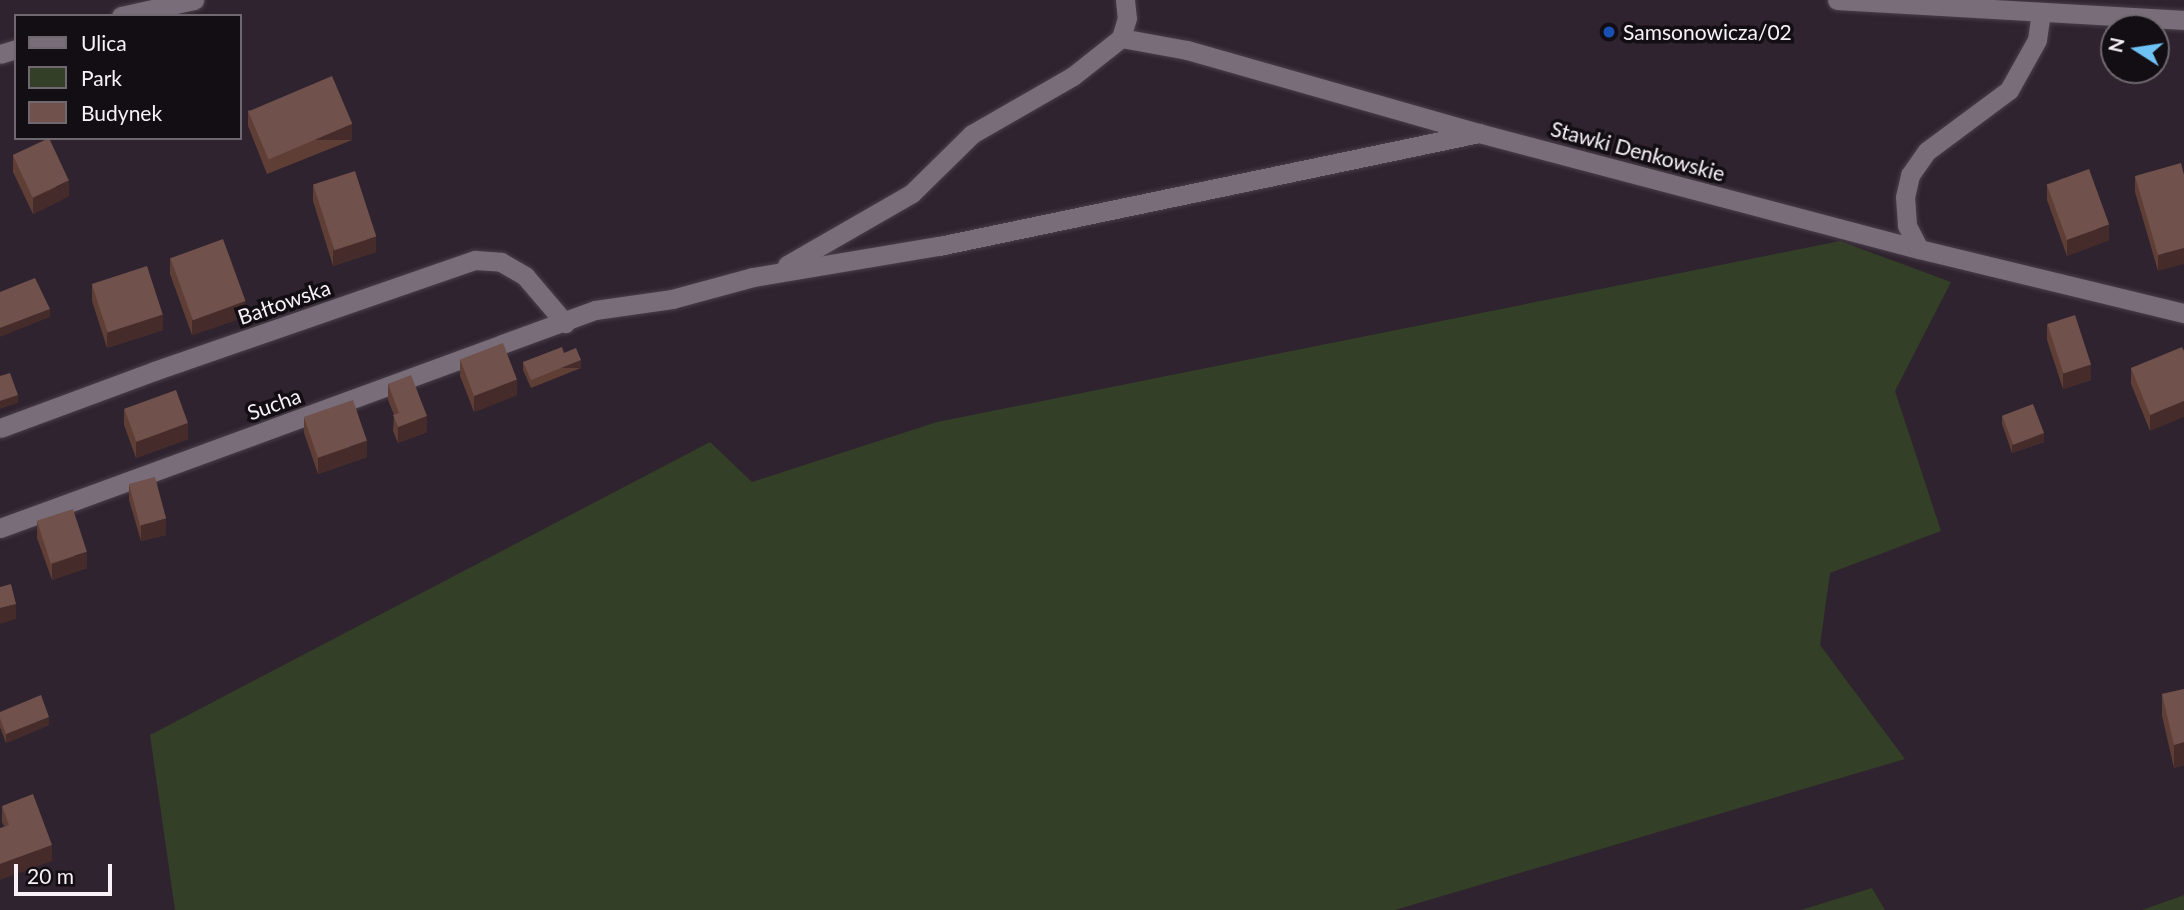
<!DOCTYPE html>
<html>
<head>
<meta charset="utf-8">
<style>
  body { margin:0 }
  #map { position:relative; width:2184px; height:910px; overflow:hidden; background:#2e232e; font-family:Lato,sans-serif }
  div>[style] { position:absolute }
  .green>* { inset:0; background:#343f27 }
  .roads { filter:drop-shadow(0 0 2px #483e48) drop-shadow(0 0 2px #483e48) }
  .minor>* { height:19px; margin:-9.5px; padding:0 9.5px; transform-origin:9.5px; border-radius:9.5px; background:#796d79 }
  .secondary>* { height:19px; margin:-9.5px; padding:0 9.5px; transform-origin:9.5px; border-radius:9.5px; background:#796d79 }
  .wall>* { inset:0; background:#5f3e36 }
  .shaded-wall>* { inset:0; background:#452b2a; transform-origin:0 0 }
  .building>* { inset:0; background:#70514b; transform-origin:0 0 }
  .dots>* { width:19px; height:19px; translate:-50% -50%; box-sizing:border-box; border:4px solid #130e13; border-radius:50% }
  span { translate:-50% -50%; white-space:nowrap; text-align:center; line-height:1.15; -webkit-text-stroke:7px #130e13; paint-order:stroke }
  .poi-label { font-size:21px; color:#f8f1f8 }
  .left { translate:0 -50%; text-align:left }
  .street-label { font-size:21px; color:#f8f1f8 }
  .legend { position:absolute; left:14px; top:14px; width:228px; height:126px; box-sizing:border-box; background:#130e13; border:2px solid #6f696f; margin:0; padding:9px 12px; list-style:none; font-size:21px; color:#f8f1f8 }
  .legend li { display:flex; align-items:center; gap:14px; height:35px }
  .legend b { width:35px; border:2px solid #6f696f }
  .north { position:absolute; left:2100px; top:14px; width:70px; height:70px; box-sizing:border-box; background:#130e13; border:2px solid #6f696f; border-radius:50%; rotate:282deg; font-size:19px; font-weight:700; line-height:28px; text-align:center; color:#f8f1f8 }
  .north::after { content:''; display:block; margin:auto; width:24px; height:32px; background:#6fc2f4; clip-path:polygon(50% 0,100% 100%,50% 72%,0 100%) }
  .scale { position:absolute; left:14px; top:864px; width:98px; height:32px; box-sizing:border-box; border:4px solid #f8f1f8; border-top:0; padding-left:9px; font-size:21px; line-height:24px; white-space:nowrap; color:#f8f1f8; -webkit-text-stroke:5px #130e13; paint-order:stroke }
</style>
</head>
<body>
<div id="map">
  <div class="green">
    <div style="clip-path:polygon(1840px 241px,1951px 282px,1895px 391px,1941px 531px,1830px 573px,1820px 645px,1905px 759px,1395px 910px,175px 910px,150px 735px,710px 442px,752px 482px,937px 422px)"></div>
    <div style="clip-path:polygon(1872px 888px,1885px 910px,1801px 910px)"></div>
    <div style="clip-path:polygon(2184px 895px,2184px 910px,2142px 910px)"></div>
  </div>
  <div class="roads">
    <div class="minor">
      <div style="left:1125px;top:0;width:18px;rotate:84deg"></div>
      <div style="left:1127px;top:18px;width:21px;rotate:107deg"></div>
      <div style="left:1121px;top:38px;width:67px;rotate:10.3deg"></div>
      <div style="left:1187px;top:50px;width:304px;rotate:15.9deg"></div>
      <div style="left:1479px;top:133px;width:455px;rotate:14.8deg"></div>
      <div style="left:1919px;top:249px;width:273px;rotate:13.6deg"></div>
      <div style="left:1919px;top:249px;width:27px;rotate:-117deg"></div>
      <div style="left:1907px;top:225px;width:28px;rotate:-94deg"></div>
      <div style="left:1905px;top:197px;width:23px;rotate:-77deg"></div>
      <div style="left:1910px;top:175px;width:29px;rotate:-55deg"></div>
      <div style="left:1927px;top:151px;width:102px;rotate:-36.6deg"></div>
      <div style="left:2009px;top:90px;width:57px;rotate:-60.8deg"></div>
      <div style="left:2037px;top:40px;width:28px;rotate:-82deg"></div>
      <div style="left:787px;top:265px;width:144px;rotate:-29.9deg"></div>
      <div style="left:912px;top:193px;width:84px;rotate:-44.5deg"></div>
      <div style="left:972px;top:134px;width:116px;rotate:-29.9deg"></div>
      <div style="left:1073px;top:76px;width:61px;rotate:-38.4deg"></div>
      <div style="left:0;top:428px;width:164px;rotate:-20.3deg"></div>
      <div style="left:154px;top:371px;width:340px;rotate:-19.1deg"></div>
      <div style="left:475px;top:260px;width:26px;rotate:4deg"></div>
      <div style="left:501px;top:262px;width:28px;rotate:30deg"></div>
      <div style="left:525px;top:276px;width:62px;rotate:49.6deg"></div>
      <div style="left:0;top:528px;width:634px;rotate:-20.12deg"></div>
      <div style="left:595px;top:310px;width:78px;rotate:-8.1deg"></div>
      <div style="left:672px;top:299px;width:84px;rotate:-15.2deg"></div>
      <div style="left:753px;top:277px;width:189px;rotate:-9.5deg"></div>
      <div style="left:939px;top:246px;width:552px;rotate:-11.82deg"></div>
    </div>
    <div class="secondary">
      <div style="left:1837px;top:0;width:348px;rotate:3.3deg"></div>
      <div style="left:121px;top:16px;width:75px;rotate:-12.4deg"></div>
      <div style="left:0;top:54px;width:17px;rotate:-17deg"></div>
    </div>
  </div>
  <div class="wall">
    <div style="clip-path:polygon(248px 110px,352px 140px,267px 174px,248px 126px)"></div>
    <div style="clip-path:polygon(13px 156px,69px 196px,33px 214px,13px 172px)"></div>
    <div style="clip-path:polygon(2184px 175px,2158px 271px,2135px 192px,2135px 176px)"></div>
    <div style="clip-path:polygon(2047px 184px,2109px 240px,2067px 256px,2047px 200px)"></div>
    <div style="clip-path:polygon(313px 185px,376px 252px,333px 266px,313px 201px)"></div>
    <div style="clip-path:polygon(170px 258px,245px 317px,192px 335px,170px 274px)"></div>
    <div style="clip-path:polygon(92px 285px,163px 330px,107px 348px,92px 301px)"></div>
    <div style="clip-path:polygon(2047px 324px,2091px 380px,2063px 389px,2047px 340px)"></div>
    <div style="clip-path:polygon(2184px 351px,2150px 431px,2131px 384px,2131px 368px)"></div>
    <div style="clip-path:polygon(564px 353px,581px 368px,531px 388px,523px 370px,523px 362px)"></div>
    <div style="clip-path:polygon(460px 360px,517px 395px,474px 412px,460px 376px)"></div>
    <div style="clip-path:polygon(388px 384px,427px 432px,398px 443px,393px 431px,394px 415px,388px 400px)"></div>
    <div style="clip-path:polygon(124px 409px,188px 439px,136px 458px,124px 425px)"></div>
    <div style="clip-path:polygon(2002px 416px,2044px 442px,2012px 453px,2002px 424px)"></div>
    <div style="clip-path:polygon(304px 418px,367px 457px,318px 474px,304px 433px)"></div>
    <div style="clip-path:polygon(129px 484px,166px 535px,141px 541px,129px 500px)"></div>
    <div style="clip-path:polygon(37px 522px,87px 568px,52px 580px,37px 538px)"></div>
    <div style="clip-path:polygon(2184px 689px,2184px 765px,2174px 768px,2162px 716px,2162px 694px)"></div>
    <div style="clip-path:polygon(0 712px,49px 725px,6px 743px,0 727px)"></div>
    <div style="clip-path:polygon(2px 806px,52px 861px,4px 826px,2px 822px)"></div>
  </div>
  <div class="shaded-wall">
    <div style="left:352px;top:124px;width:16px;height:92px;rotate:90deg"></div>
    <div style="clip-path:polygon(69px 181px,69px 196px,33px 214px,33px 198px)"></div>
    <div style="clip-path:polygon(2109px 225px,2109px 240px,2067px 256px,2067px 240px)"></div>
    <div style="clip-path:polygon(376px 237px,376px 252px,333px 266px,333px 250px)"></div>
    <div style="clip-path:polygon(2184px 248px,2184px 264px,2158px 271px,2158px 255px)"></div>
    <div style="clip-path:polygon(245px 301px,245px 317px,192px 335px,192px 320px)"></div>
    <div style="clip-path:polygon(50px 309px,50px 317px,0 337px,0 328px)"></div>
    <div style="clip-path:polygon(163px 314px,163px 330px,107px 348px,107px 332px)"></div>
    <div style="left:581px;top:360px;width:8px;height:54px;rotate:90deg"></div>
    <div style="clip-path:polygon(2091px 364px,2091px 380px,2063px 389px,2063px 373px)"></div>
    <div style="clip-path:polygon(517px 379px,517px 395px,474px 412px,474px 396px)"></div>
    <div style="clip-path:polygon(18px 395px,18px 403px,0 409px,0 401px)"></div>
    <div style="clip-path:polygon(2184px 401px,2184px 417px,2150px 431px,2150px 415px)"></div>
    <div style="clip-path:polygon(427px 416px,427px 432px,398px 443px,398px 427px)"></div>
    <div style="clip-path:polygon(188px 423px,188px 439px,136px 458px,136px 442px)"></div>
    <div style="clip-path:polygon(2044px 433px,2044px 442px,2012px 453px,2012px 445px)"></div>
    <div style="clip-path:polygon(367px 441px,367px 457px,318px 474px,318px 458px)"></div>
    <div style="clip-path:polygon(166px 519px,166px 535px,141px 541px,141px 525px)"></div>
    <div style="clip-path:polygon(87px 552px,87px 568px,52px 580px,52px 564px)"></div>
    <div style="clip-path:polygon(16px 604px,16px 619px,0 624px,0 608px)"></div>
    <div style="clip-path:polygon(49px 717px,49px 725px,6px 743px,6px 734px)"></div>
    <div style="clip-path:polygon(2184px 742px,2184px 765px,2174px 768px,2174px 745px)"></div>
    <div style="clip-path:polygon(52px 845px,52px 861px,0 880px,0 864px)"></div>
  </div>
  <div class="building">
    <div style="left:332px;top:76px;width:52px;height:91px;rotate:67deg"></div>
    <div style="left:49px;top:138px;width:47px;height:40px;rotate:65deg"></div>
    <div style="clip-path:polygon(2181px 163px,2184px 175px,2184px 248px,2158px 255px,2135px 176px)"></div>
    <div style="left:2089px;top:169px;width:59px;height:45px;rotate:70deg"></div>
    <div style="left:355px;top:171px;width:69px;height:44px;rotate:72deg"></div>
    <div style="left:223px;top:239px;width:66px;height:56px;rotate:70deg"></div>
    <div style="left:147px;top:266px;width:51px;height:58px;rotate:72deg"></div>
    <div style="clip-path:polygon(35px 278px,50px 309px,0 328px,0 292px)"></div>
    <div style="left:2075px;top:315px;width:52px;height:29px;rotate:72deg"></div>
    <div style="left:503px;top:343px;width:39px;height:46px;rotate:69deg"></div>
    <div style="clip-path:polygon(562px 347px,564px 353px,576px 348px,581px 360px,531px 380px,523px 362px)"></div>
    <div style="clip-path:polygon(2182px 347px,2184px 351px,2184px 401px,2150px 415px,2131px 368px)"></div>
    <div style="clip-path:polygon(10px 373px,18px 395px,0 401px,0 376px)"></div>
    <div style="clip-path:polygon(411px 375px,427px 416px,398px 427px,393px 415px,399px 413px,388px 384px)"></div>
    <div style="left:176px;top:390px;width:35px;height:55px;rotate:70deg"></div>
    <div style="left:353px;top:400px;width:43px;height:52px;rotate:71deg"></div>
    <div style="left:2033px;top:404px;width:31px;height:33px;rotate:69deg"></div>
    <div style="left:155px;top:477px;width:43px;height:27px;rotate:75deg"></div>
    <div style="left:73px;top:509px;width:45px;height:38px;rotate:72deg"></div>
    <div style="clip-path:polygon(11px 584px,16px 604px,0 608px,0 587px)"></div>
    <div style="clip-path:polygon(2184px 689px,2184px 742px,2174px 745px,2162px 694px)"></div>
    <div style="clip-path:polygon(41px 695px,49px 717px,6px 734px,0 718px,0 712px)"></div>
    <div style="clip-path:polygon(33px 794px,52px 845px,0 864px,0 828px,9px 825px,2px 806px)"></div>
  </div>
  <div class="dots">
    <div style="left:1609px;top:32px;background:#1a4fb4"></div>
  </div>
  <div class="poi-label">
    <span class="left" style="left:1623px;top:32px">Samsonowicza/02</span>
  </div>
  <div class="street-label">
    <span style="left:1638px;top:151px;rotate:15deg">Stawki Denkowskie</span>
    <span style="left:284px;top:302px;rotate:-19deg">Bałtowska</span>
    <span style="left:274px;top:404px;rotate:-20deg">Sucha</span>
  </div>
  <ul class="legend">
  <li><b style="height:9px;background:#796d79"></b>Ulica</li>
  <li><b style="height:19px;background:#343f27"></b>Park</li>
  <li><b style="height:19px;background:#70514b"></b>Budynek</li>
  </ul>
  <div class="north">N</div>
  <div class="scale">20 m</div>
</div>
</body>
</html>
